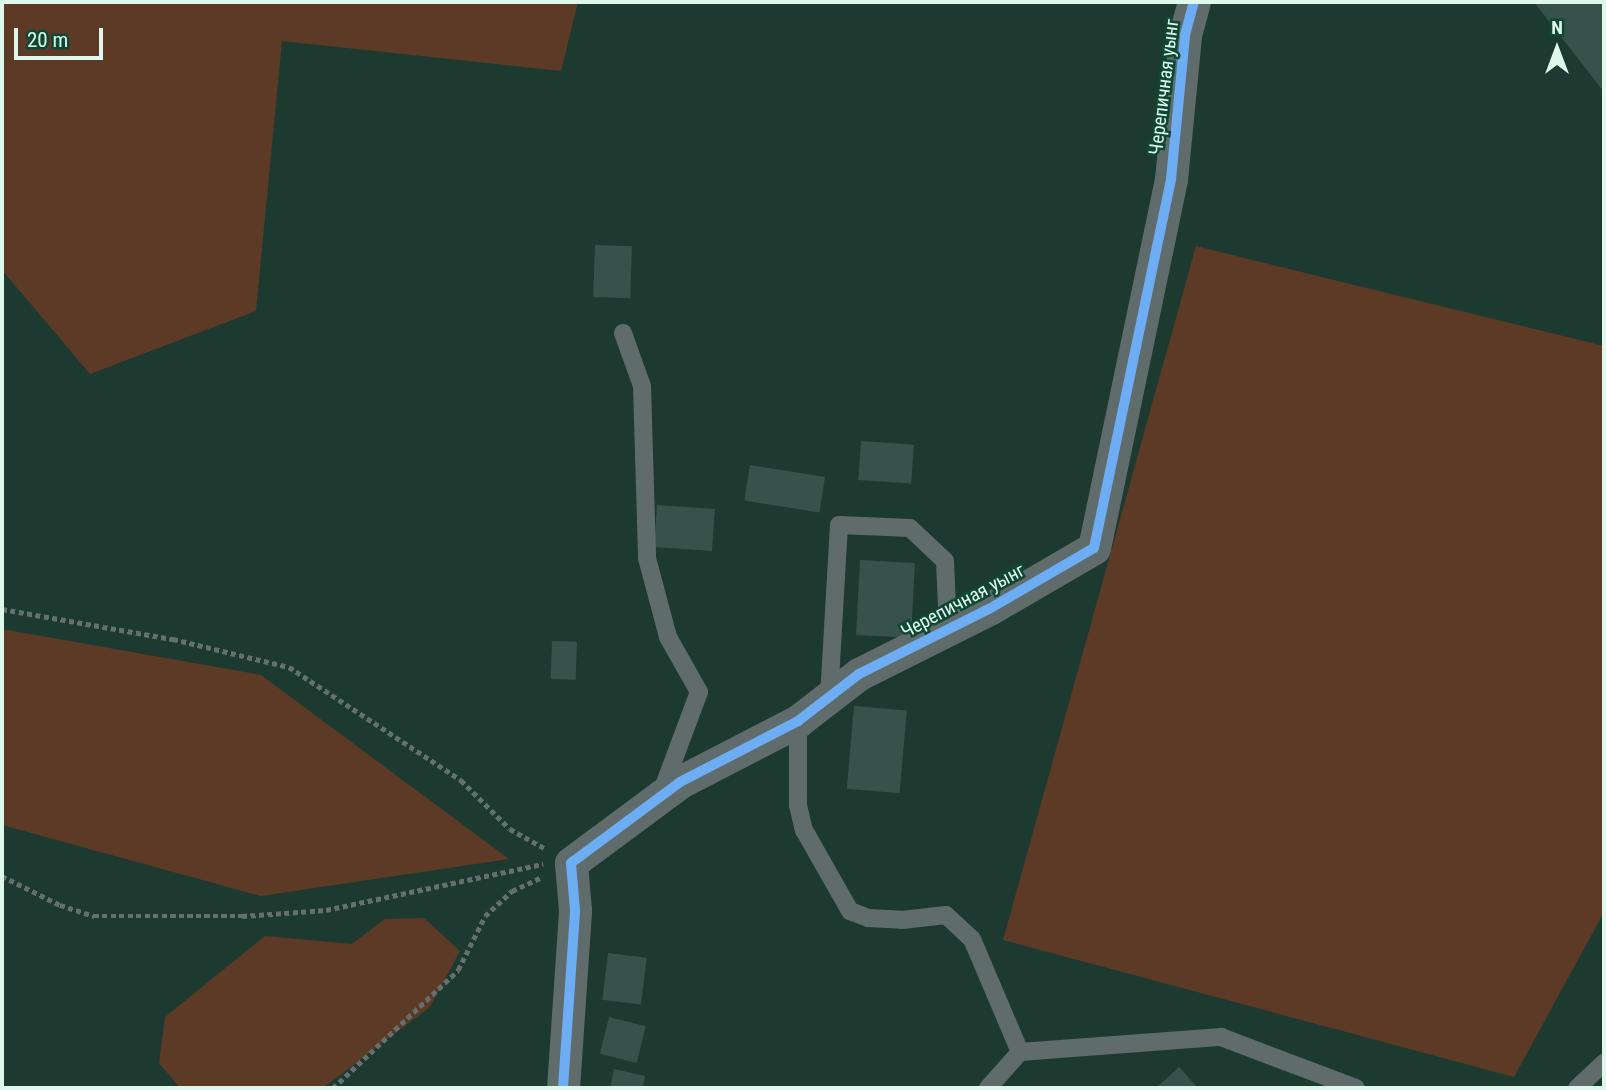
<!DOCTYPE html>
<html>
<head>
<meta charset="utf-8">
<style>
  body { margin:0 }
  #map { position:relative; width:1606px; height:1090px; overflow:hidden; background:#1d3a30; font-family:"Roboto Condensed",sans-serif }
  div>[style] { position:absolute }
  .green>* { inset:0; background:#5d3a26 }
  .building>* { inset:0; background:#36524b; transform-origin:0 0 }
  .path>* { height:4.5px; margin-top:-2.25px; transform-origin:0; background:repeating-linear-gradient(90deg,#63706e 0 5px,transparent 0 8.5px) }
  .lane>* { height:18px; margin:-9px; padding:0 9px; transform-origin:9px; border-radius:9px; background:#606c6c }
  .street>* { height:33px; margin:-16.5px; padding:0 16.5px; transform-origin:16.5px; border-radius:16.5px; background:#606c6c }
  .cycleway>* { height:10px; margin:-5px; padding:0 5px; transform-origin:5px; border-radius:5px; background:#6dadf4 }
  span { translate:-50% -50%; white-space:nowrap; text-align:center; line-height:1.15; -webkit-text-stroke:5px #104734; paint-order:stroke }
  .street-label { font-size:19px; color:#def9ec }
  .frame { position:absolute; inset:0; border:4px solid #def9ec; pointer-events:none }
  .north { position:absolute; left:1522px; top:14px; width:70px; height:70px; -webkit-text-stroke:5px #104734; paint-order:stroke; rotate:0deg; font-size:19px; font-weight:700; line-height:28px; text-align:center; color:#def9ec }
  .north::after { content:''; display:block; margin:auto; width:24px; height:32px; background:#def9ec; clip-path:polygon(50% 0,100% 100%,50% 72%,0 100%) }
  .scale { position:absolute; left:14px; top:28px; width:89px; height:32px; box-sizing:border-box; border:4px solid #def9ec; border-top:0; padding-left:9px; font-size:21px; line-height:24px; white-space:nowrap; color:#def9ec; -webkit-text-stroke:5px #104734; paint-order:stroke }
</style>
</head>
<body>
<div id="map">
  <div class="green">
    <div style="clip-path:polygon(2px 2px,578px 2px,561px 71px,282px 41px,256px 311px,90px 374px,2px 270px)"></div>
    <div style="clip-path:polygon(1196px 246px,1604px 346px,1604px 912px,1514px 1077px,1003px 940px)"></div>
    <div style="clip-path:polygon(2px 629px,261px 675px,509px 859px,261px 896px,2px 825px)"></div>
    <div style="clip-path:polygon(424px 918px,460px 951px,430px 1007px,323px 1088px,180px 1088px,159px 1063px,165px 1017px,265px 936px,352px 944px,385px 919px)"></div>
  </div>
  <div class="building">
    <div style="clip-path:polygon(1534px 2px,1604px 2px,1604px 92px)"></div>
    <div style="left:595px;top:245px;width:37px;height:52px;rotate:2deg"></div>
    <div style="left:861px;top:441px;width:53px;height:39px;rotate:4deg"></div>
    <div style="left:750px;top:465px;width:76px;height:36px;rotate:9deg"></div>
    <div style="left:657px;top:505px;width:58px;height:42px;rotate:4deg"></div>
    <div style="left:860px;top:560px;width:55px;height:75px;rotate:3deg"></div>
    <div style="left:552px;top:641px;width:25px;height:38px;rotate:2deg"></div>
    <div style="left:854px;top:706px;width:53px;height:83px;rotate:5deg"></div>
    <div style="left:608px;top:953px;width:39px;height:47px;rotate:7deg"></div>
    <div style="left:609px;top:1017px;width:38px;height:38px;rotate:14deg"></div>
    <div style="clip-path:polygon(1179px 1067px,1198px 1088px,1156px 1088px)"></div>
    <div style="clip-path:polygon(614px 1069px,645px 1076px,643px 1088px,610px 1088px)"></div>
  </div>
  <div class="path">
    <div style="left:2px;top:609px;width:174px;rotate:10deg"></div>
    <div style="left:173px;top:639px;width:119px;rotate:13.6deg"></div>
    <div style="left:289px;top:667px;width:206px;rotate:33.3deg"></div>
    <div style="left:461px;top:780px;width:69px;rotate:45deg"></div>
    <div style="left:510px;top:829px;width:41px;rotate:29.1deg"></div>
    <div style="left:2px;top:876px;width:65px;rotate:26.6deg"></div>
    <div style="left:60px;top:905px;width:36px;rotate:18deg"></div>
    <div style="left:94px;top:916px;width:148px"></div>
    <div style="left:242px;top:916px;width:84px;rotate:-4.1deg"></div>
    <div style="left:326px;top:910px;width:222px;rotate:-12deg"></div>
    <div style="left:333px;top:1088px;width:172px;rotate:-43.3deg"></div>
    <div style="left:458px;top:970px;width:60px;rotate:-63.4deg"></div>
    <div style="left:485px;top:916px;width:37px;rotate:-43deg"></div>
    <div style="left:512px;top:891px;width:33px;rotate:-25deg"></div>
  </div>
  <div class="lane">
    <div style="left:623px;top:333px;width:56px;rotate:70.3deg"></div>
    <div style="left:642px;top:386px;width:172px;rotate:88.3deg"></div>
    <div style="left:647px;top:558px;width:82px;rotate:75.1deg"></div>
    <div style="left:668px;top:637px;width:63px;rotate:60.6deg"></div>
    <div style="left:699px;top:692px;width:106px;rotate:110.5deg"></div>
    <div style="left:829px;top:698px;width:173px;rotate:-86.7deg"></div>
    <div style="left:839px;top:525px;width:71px;rotate:2.4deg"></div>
    <div style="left:910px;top:528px;width:48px;rotate:43.3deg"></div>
    <div style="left:945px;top:561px;width:69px;rotate:87.5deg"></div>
    <div style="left:798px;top:721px;width:84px;rotate:90deg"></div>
    <div style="left:798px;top:805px;width:26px;rotate:77deg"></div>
    <div style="left:804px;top:830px;width:93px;rotate:60.4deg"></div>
    <div style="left:850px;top:911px;width:19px;rotate:21deg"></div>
    <div style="left:868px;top:918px;width:34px;rotate:3deg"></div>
    <div style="left:902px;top:920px;width:44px;rotate:-6.5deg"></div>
    <div style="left:946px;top:915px;width:35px;rotate:43deg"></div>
    <div style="left:972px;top:939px;width:123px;rotate:67deg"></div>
    <div style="left:988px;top:1088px;width:48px;rotate:-48.4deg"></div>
    <div style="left:1020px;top:1052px;width:202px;rotate:-4.3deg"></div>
    <div style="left:1221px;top:1037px;width:144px;rotate:20.7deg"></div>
    <div style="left:1577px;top:1088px;width:37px;rotate:-43deg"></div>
  </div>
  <div class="street">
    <div style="left:563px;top:1088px;width:178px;rotate:-86.1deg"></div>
    <div style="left:575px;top:910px;width:47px;rotate:-94.9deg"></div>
    <div style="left:571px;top:863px;width:136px;rotate:-36.6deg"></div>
    <div style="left:680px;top:782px;width:133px;rotate:-27.3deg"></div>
    <div style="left:798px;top:721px;width:77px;rotate:-37.6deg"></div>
    <div style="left:859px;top:674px;width:145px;rotate:-26.6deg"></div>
    <div style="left:989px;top:609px;width:121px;rotate:-30.2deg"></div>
    <div style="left:1094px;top:548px;width:377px;rotate:-78.2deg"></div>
    <div style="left:1171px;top:179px;width:145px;rotate:-84.4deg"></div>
    <div style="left:1185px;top:35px;width:34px;rotate:-75deg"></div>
  </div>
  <div class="cycleway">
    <div style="left:563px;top:1088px;width:178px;rotate:-86.1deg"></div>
    <div style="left:575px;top:910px;width:47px;rotate:-94.9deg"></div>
    <div style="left:571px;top:863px;width:136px;rotate:-36.6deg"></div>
    <div style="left:680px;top:782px;width:133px;rotate:-27.3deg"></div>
    <div style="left:798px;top:721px;width:77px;rotate:-37.6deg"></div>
    <div style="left:859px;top:674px;width:145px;rotate:-26.6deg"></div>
    <div style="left:989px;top:609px;width:121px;rotate:-30.2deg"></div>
    <div style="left:1094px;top:548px;width:377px;rotate:-78.2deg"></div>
    <div style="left:1171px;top:179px;width:145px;rotate:-84.4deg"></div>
    <div style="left:1185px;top:35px;width:34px;rotate:-75deg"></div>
  </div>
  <div class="street-label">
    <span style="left:1164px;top:87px;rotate:-83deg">Черепичная уынг</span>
    <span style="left:963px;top:601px;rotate:-28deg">Черепичная уынг</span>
  </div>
  <div class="frame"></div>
  <div class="north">N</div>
  <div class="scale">20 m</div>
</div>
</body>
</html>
